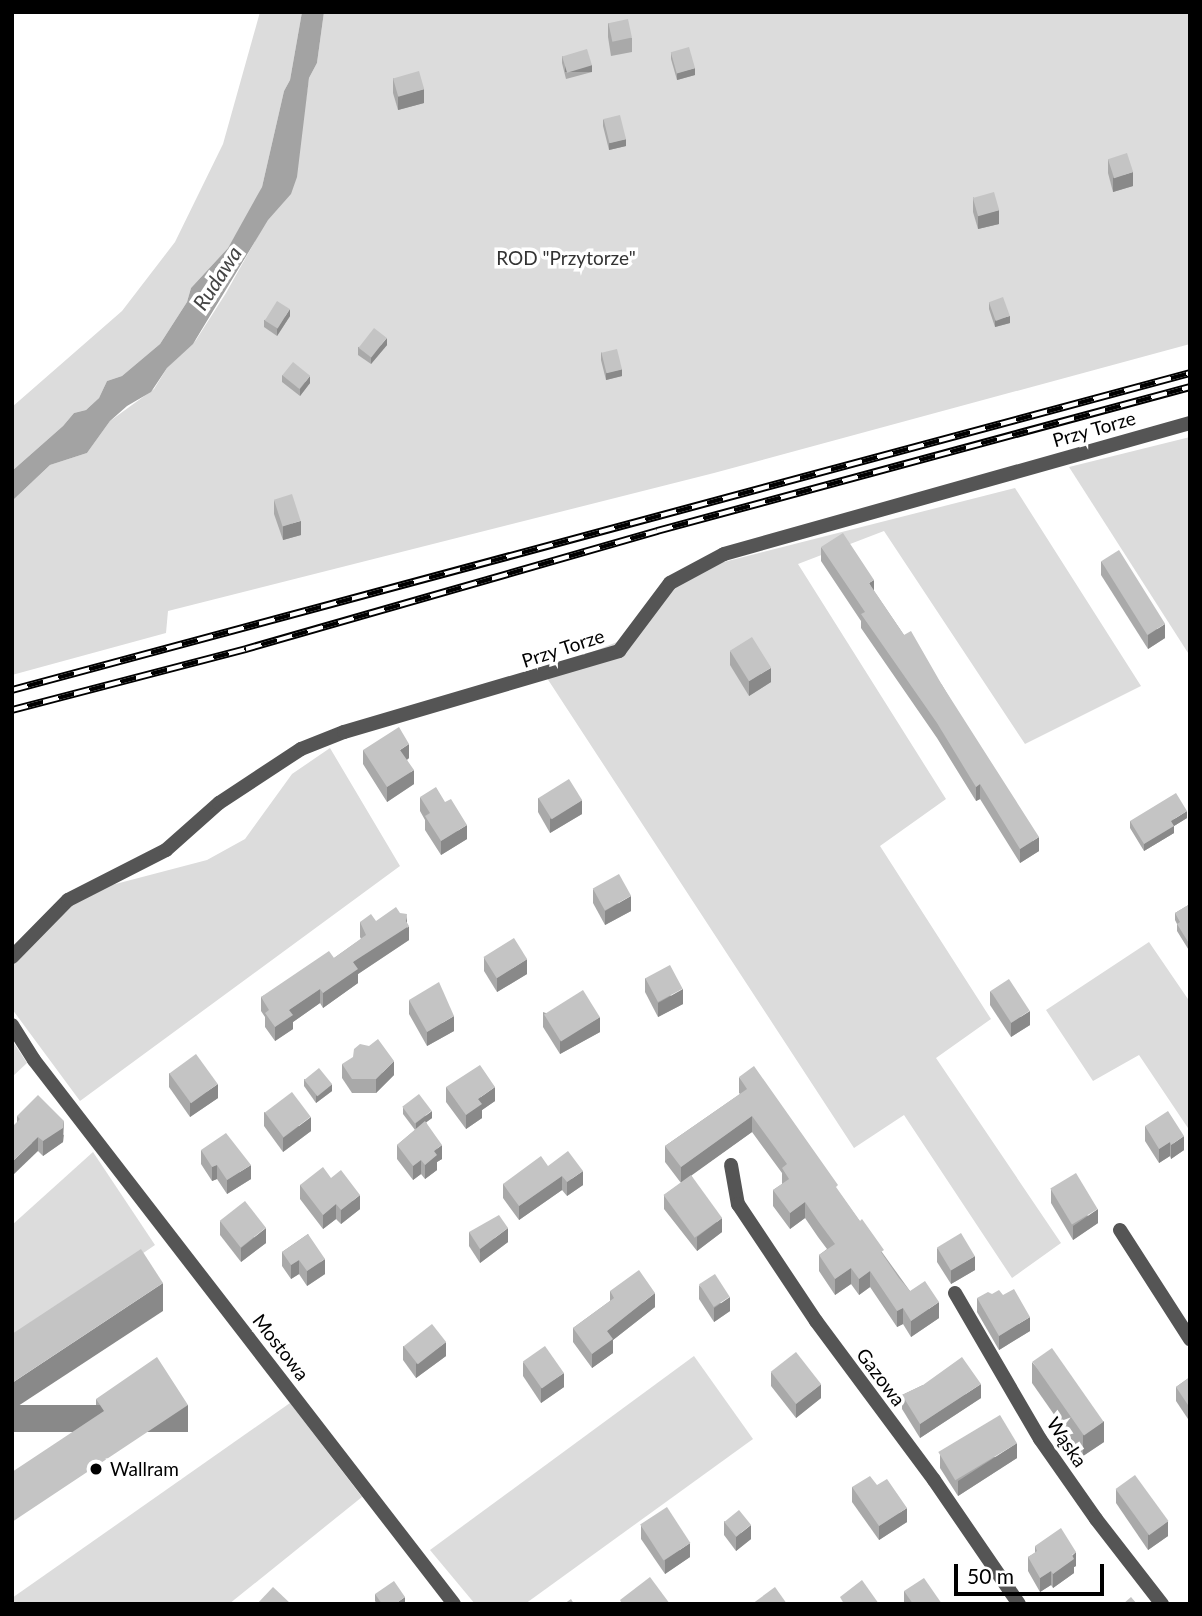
<!DOCTYPE html>
<html>
<head>
<meta charset="utf-8">
<style>
  body { margin:0 }
  #map { position:relative; width:1202px; height:1616px; overflow:hidden; background:#fff; font-family:Lato,sans-serif }
  div>[style] { position:absolute }
  .green>* { inset:0; background:#dcdcdc }
  .water>* { inset:0; background:#a3a3a3 }
  .street>* { height:14px; margin:-7px; padding:0 7px; transform-origin:7px; border-radius:7px; background:#555 }
  .rail>* { height:8px; margin-top:-4px; transform-origin:0; background:repeating-linear-gradient(90deg,#fff 0 16px,#000 0 32px); box-sizing:border-box; border-block:2px solid #000 }
  .wall>* { inset:0; background:#a9a9a9 }
  .shaded-wall>* { inset:0; background:#898989; transform-origin:0 0 }
  .building>* { inset:0; background:#c4c4c4; transform-origin:0 0 }
  .dots>* { width:19px; height:19px; translate:-50% -50%; box-sizing:border-box; border:4px solid #fff; border-radius:50% }
  span { translate:-50% -50%; white-space:nowrap; text-align:center; line-height:1.15; -webkit-text-stroke:7px #fff; paint-order:stroke }
  .park-label { font-size:19px; color:#333 }
  .street-label { font-size:19px; color:#000 }
  .poi-label { font-size:19px; color:#000 }
  .left { translate:0 -50%; text-align:left }
  .water-label { font-size:21px; color:#444; font-style:italic }
  .frame { position:absolute; inset:0; border:14px solid #000; pointer-events:none }
  .scale { position:absolute; left:954px; top:1564px; width:150px; height:32px; box-sizing:border-box; border:4px solid #000; border-top:0; padding-left:9px; font-size:21px; line-height:24px; white-space:nowrap; color:#000; -webkit-text-stroke:5px #fff; paint-order:stroke }
</style>
</head>
<body>
<div id="map">
  <div class="green">
    <div style="clip-path:polygon(260px 12px,302px 12px,290px 80px,284px 91px,262px 187px,255px 203px,228px 248px,191px 288px,187px 302px,160px 344px,122px 376px,107px 381px,99px 398px,86px 410px,74px 413px,63px 426px,12px 471px,12px 407px,122px 311px,175px 242px,223px 144px)"></div>
    <div style="clip-path:polygon(324px 12px,1190px 12px,1190px 344px,714px 473px,168px 611px,166px 633px,12px 675px,12px 501px,50px 465px,87px 453px,110px 421px,154px 389px,167px 368px,196px 340px,226px 293px,296px 168px,309px 78px,317px 63px)"></div>
    <div style="clip-path:polygon(1190px 437px,1190px 656px,1069px 467px)"></div>
    <div style="clip-path:polygon(1015px 488px,1141px 686px,1025px 744px,884px 531px,798px 564px,946px 799px,880px 846px,991px 1019px,936px 1058px,1061px 1243px,1012px 1278px,904px 1115px,854px 1148px,543px 672px,617px 642px,674px 584px,712px 565px)"></div>
    <div style="clip-path:polygon(330px 748px,400px 866px,80px 1101px,12px 1009px,12px 965px,36px 928px,85px 892px,207px 860px,245px 839px,292px 774px)"></div>
    <div style="clip-path:polygon(1149px 942px,1190px 1002px,1190px 1131px,1139px 1055px,1093px 1081px,1046px 1010px)"></div>
    <div style="clip-path:polygon(12px 1040px,27px 1063px,12px 1077px)"></div>
    <div style="clip-path:polygon(93px 1152px,155px 1245px,12px 1343px,12px 1225px)"></div>
    <div style="clip-path:polygon(694px 1356px,753px 1439px,525px 1604px,475px 1604px,430px 1550px)"></div>
    <div style="clip-path:polygon(290px 1403px,362px 1497px,229px 1604px,12px 1604px,12px 1598px)"></div>
  </div>
  <div class="water">
    <div style="clip-path:polygon(302px 12px,324px 12px,317px 63px,309px 78px,297px 177px,291px 194px,268px 220px,193px 344px,167px 368px,151px 392px,127px 406px,110px 421px,87px 453px,50px 465px,12px 501px,12px 471px,63px 426px,74px 413px,86px 410px,99px 398px,107px 381px,122px 376px,160px 344px,187px 302px,191px 288px,228px 248px,262px 187px,284px 91px,290px 80px)"></div>
  </div>
  <div class="street">
    <div style="left:12px;top:957px;width:80px;rotate:-45.5deg"></div>
    <div style="left:68px;top:900px;width:110px;rotate:-27deg"></div>
    <div style="left:166px;top:850px;width:71px;rotate:-41.6deg"></div>
    <div style="left:219px;top:803px;width:98px;rotate:-33.4deg"></div>
    <div style="left:301px;top:749px;width:46px;rotate:-21.6deg"></div>
    <div style="left:344px;top:732px;width:287px;rotate:-16.4deg"></div>
    <div style="left:619px;top:651px;width:85px;rotate:-53.1deg"></div>
    <div style="left:670px;top:583px;width:61px;rotate:-28.2deg"></div>
    <div style="left:724px;top:554px;width:484px;rotate:-15.7deg"></div>
    <div style="left:12px;top:1025px;width:41px;rotate:57.8deg"></div>
    <div style="left:34px;top:1060px;width:687px;rotate:52.33deg"></div>
    <div style="left:731px;top:1165px;width:40px;rotate:80deg"></div>
    <div style="left:738px;top:1204px;width:141px;rotate:56.3deg"></div>
    <div style="left:816px;top:1321px;width:198px;rotate:53.4deg"></div>
    <div style="left:934px;top:1480px;width:150px;rotate:55.6deg"></div>
    <div style="left:1120px;top:1230px;width:130px;rotate:57.3deg"></div>
    <div style="left:955px;top:1293px;width:169px;rotate:59.8deg"></div>
    <div style="left:1040px;top:1439px;width:98px;rotate:55deg"></div>
    <div style="left:1096px;top:1519px;width:108px;rotate:52.2deg"></div>
  </div>
  <div class="rail">
    <div style="left:12px;top:690px;width:1220px;rotate:-15.06deg"></div>
    <div style="left:12px;top:710px;width:242px;rotate:-14.6deg"></div>
    <div style="left:246px;top:649px;width:428px;rotate:-16deg"></div>
    <div style="left:657px;top:531px;width:552px;rotate:-15.12deg"></div>
  </div>
  <div class="wall">
    <div style="clip-path:polygon(608px 23px,632px 38px,632px 52px,611px 56px,608px 37px)"></div>
    <div style="clip-path:polygon(671px 52px,695px 75px,677px 80px,671px 59px)"></div>
    <div style="clip-path:polygon(562px 56px,592px 72px,566px 79px,562px 63px)"></div>
    <div style="clip-path:polygon(393px 78px,424px 103px,398px 110px,393px 93px)"></div>
    <div style="clip-path:polygon(603px 119px,626px 146px,609px 150px,603px 126px)"></div>
    <div style="clip-path:polygon(1108px 159px,1133px 186px,1113px 192px,1108px 173px)"></div>
    <div style="clip-path:polygon(973px 197px,999px 224px,978px 229px,973px 212px)"></div>
    <div style="clip-path:polygon(989px 302px,1010px 323px,995px 327px,989px 309px)"></div>
    <div style="clip-path:polygon(290px 316px,277px 336px,264px 327px,264px 320px)"></div>
    <div style="clip-path:polygon(387px 345px,371px 364px,358px 355px,358px 347px)"></div>
    <div style="clip-path:polygon(601px 352px,622px 376px,606px 380px,601px 360px)"></div>
    <div style="clip-path:polygon(282px 375px,310px 383px,300px 396px,282px 382px)"></div>
    <div style="clip-path:polygon(274px 500px,301px 535px,283px 540px,274px 514px)"></div>
    <div style="clip-path:polygon(821px 547px,874px 591px,904px 635px,942px 685px,1039px 851px,1020px 863px,980px 799px,976px 801px,937px 738px,861px 628px,861px 621px,821px 561px)"></div>
    <div style="clip-path:polygon(1101px 561px,1165px 638px,1148px 649px,1101px 575px)"></div>
    <div style="clip-path:polygon(730px 651px,771px 682px,749px 696px,730px 665px)"></div>
    <div style="clip-path:polygon(363px 750px,409px 758px,407px 760px,414px 784px,387px 802px,363px 764px)"></div>
    <div style="clip-path:polygon(420px 797px,467px 839px,441px 855px,425px 830px,425px 820px,420px 811px)"></div>
    <div style="clip-path:polygon(538px 798px,582px 814px,550px 833px,538px 812px)"></div>
    <div style="clip-path:polygon(1187px 818px,1174px 826px,1174px 833px,1144px 851px,1130px 828px,1130px 821px)"></div>
    <div style="clip-path:polygon(593px 889px,631px 911px,605px 925px,593px 903px)"></div>
    <div style="clip-path:polygon(1190px 904px,1190px 952px,1177px 931px,1177px 924px,1175px 920px,1175px 913px)"></div>
    <div style="clip-path:polygon(376px 921px,407px 923px,409px 940px,358px 974px,358px 983px,323px 1008px,320px 1003px,293px 1022px,293px 1029px,275px 1041px,265px 1027px,265px 1017px,261px 1011px,261px 997px,334px 958px,361px 939px,360px 937px,360px 922px)"></div>
    <div style="clip-path:polygon(484px 957px,527px 974px,497px 992px,484px 971px)"></div>
    <div style="clip-path:polygon(645px 978px,683px 1004px,658px 1017px,645px 992px)"></div>
    <div style="clip-path:polygon(990px 991px,1030px 1025px,1011px 1037px,990px 1005px)"></div>
    <div style="clip-path:polygon(409px 1000px,454px 1031px,427px 1046px,409px 1014px)"></div>
    <div style="clip-path:polygon(543px 1012px,600px 1032px,560px 1054px,543px 1027px)"></div>
    <div style="clip-path:polygon(342px 1064px,394px 1075px,376px 1093px,352px 1093px,342px 1078px)"></div>
    <div style="clip-path:polygon(169px 1073px,218px 1098px,190px 1117px,169px 1087px)"></div>
    <div style="clip-path:polygon(739px 1077px,838px 1191px,910px 1291px,939px 1318px,911px 1337px,903px 1324px,897px 1327px,870px 1287px,859px 1295px,851px 1284px,835px 1295px,819px 1271px,819px 1255px,827px 1249px,818px 1237px,805px 1218px,790px 1229px,773px 1206px,773px 1190px,782px 1184px,782px 1173px,752px 1132px,691px 1175px,722px 1232px,697px 1251px,664px 1209px,664px 1195px,681px 1183px,665px 1162px,665px 1146px,740px 1094px,739px 1093px)"></div>
    <div style="clip-path:polygon(304px 1079px,332px 1091px,316px 1103px,304px 1086px)"></div>
    <div style="clip-path:polygon(446px 1087px,495px 1101px,482px 1110px,482px 1118px,466px 1129px,446px 1102px)"></div>
    <div style="clip-path:polygon(403px 1107px,432px 1118px,426px 1122px,442px 1159px,437px 1162px,437px 1170px,425px 1179px,421px 1174px,413px 1180px,397px 1159px,397px 1145px,415px 1130px,403px 1114px)"></div>
    <div style="clip-path:polygon(264px 1112px,311px 1131px,283px 1152px,264px 1126px)"></div>
    <div style="clip-path:polygon(17px 1116px,64px 1135px,63px 1142px,43px 1156px,38px 1151px,17px 1122px)"></div>
    <div style="clip-path:polygon(1145px 1126px,1184px 1150px,1171px 1159px,1170px 1156px,1159px 1163px,1145px 1141px)"></div>
    <div style="clip-path:polygon(201px 1150px,251px 1179px,227px 1194px,217px 1179px,212px 1181px,201px 1164px)"></div>
    <div style="clip-path:polygon(548px 1166px,583px 1185px,567px 1196px,562px 1190px,519px 1220px,503px 1198px,503px 1184px)"></div>
    <div style="clip-path:polygon(331px 1178px,360px 1209px,341px 1224px,336px 1219px,323px 1229px,300px 1199px,300px 1185px)"></div>
    <div style="clip-path:polygon(1051px 1189px,1098px 1223px,1073px 1240px,1051px 1203px)"></div>
    <div style="clip-path:polygon(220px 1221px,266px 1243px,241px 1262px,220px 1235px)"></div>
    <div style="clip-path:polygon(469px 1232px,508px 1242px,480px 1263px,469px 1246px)"></div>
    <div style="clip-path:polygon(308px 1234px,325px 1274px,307px 1286px,299px 1274px,291px 1279px,282px 1266px,282px 1252px)"></div>
    <div style="clip-path:polygon(937px 1248px,975px 1270px,951px 1284px,937px 1262px)"></div>
    <div style="clip-path:polygon(699px 1285px,730px 1311px,714px 1322px,699px 1299px)"></div>
    <div style="clip-path:polygon(610px 1291px,655px 1307px,613px 1340px,613px 1353px,592px 1368px,573px 1342px,573px 1328px,610px 1301px)"></div>
    <div style="clip-path:polygon(977px 1298px,1030px 1331px,999px 1350px,977px 1312px)"></div>
    <div style="clip-path:polygon(403px 1346px,446px 1356px,416px 1378px,403px 1360px)"></div>
    <div style="clip-path:polygon(523px 1362px,564px 1387px,541px 1403px,523px 1376px)"></div>
    <div style="clip-path:polygon(1032px 1362px,1104px 1442px,1083px 1456px,1032px 1383px)"></div>
    <div style="clip-path:polygon(771px 1372px,821px 1398px,796px 1418px,771px 1386px)"></div>
    <div style="clip-path:polygon(1190px 1377px,1190px 1422px,1176px 1401px,1176px 1387px)"></div>
    <div style="clip-path:polygon(923px 1385px,981px 1398px,920px 1438px,902px 1409px,902px 1395px)"></div>
    <div style="clip-path:polygon(96px 1399px,188px 1432px,96px 1417px)"></div>
    <div style="clip-path:polygon(940px 1454px,1017px 1458px,958px 1496px,940px 1468px)"></div>
    <div style="clip-path:polygon(877px 1485px,907px 1522px,879px 1540px,852px 1502px,852px 1487px)"></div>
    <div style="clip-path:polygon(1116px 1489px,1168px 1536px,1148px 1550px,1116px 1503px)"></div>
    <div style="clip-path:polygon(724px 1521px,751px 1539px,736px 1551px,724px 1535px)"></div>
    <div style="clip-path:polygon(641px 1525px,690px 1557px,665px 1574px,641px 1539px)"></div>
    <div style="clip-path:polygon(1035px 1546px,1076px 1566px,1074px 1567px,1074px 1573px,1053px 1588px,1051px 1585px,1040px 1592px,1028px 1571px,1028px 1557px,1035px 1553px)"></div>
    <div style="clip-path:polygon(904px 1591px,942px 1604px,904px 1604px)"></div>
    <div style="clip-path:polygon(375px 1594px,405px 1604px,377px 1604px,375px 1601px)"></div>
  </div>
  <div class="shaded-wall">
    <div style="left:592px;top:65px;width:7px;height:27px;rotate:90deg"></div>
    <div style="clip-path:polygon(695px 68px,695px 75px,677px 80px,677px 73px)"></div>
    <div style="clip-path:polygon(424px 89px,424px 103px,398px 110px,398px 96px)"></div>
    <div style="clip-path:polygon(626px 139px,626px 146px,609px 150px,609px 143px)"></div>
    <div style="clip-path:polygon(1133px 172px,1133px 186px,1113px 192px,1113px 178px)"></div>
    <div style="clip-path:polygon(999px 210px,999px 224px,978px 229px,978px 215px)"></div>
    <div style="clip-path:polygon(290px 309px,290px 316px,277px 336px,277px 329px)"></div>
    <div style="clip-path:polygon(1010px 316px,1010px 323px,995px 327px,995px 320px)"></div>
    <div style="clip-path:polygon(387px 338px,387px 345px,371px 364px,371px 357px)"></div>
    <div style="clip-path:polygon(622px 369px,622px 376px,606px 380px,606px 373px)"></div>
    <div style="clip-path:polygon(310px 376px,310px 383px,300px 396px,300px 389px)"></div>
    <div style="clip-path:polygon(301px 521px,301px 535px,283px 540px,283px 526px)"></div>
    <div style="clip-path:polygon(874px 580px,874px 594px,869px 583px)"></div>
    <div style="clip-path:polygon(1165px 624px,1165px 638px,1148px 649px,1148px 635px)"></div>
    <div style="clip-path:polygon(771px 668px,771px 682px,749px 696px,749px 681px)"></div>
    <div style="clip-path:polygon(409px 744px,409px 758px,400px 764px,400px 750px)"></div>
    <div style="clip-path:polygon(414px 770px,414px 784px,387px 802px,387px 787px)"></div>
    <div style="clip-path:polygon(980px 784px,980px 799px,976px 801px,976px 787px)"></div>
    <div style="clip-path:polygon(582px 800px,582px 814px,550px 833px,550px 819px)"></div>
    <div style="clip-path:polygon(1187px 811px,1187px 818px,1174px 826px,1174px 833px,1144px 851px,1144px 844px,1171px 821px)"></div>
    <div style="clip-path:polygon(467px 825px,467px 839px,441px 855px,441px 841px)"></div>
    <div style="clip-path:polygon(1039px 837px,1039px 851px,1020px 863px,1020px 849px)"></div>
    <div style="clip-path:polygon(631px 896px,631px 911px,605px 925px,605px 911px)"></div>
    <div style="clip-path:polygon(407px 914px,407px 928px,409px 926px,409px 940px,358px 974px,358px 983px,323px 1008px,323px 993px,353px 962px,406px 921px)"></div>
    <div style="clip-path:polygon(527px 959px,527px 974px,497px 992px,497px 978px)"></div>
    <div style="clip-path:polygon(320px 989px,320px 1003px,293px 1022px,293px 1029px,275px 1041px,275px 1027px,289px 1010px)"></div>
    <div style="clip-path:polygon(683px 989px,683px 1004px,658px 1017px,658px 1003px)"></div>
    <div style="clip-path:polygon(1030px 1011px,1030px 1025px,1011px 1037px,1011px 1023px)"></div>
    <div style="clip-path:polygon(454px 1016px,454px 1031px,427px 1046px,427px 1032px)"></div>
    <div style="clip-path:polygon(600px 1017px,600px 1032px,560px 1054px,560px 1040px)"></div>
    <div style="clip-path:polygon(394px 1061px,394px 1075px,376px 1093px,376px 1079px)"></div>
    <div style="clip-path:polygon(218px 1084px,218px 1098px,190px 1117px,190px 1103px)"></div>
    <div style="clip-path:polygon(332px 1084px,332px 1091px,316px 1103px,316px 1096px)"></div>
    <div style="clip-path:polygon(495px 1087px,495px 1101px,482px 1110px,482px 1118px,466px 1129px,466px 1115px,478px 1099px)"></div>
    <div style="clip-path:polygon(432px 1111px,432px 1118px,416px 1130px,416px 1123px)"></div>
    <div style="clip-path:polygon(752px 1116px,752px 1132px,681px 1183px,681px 1167px)"></div>
    <div style="clip-path:polygon(311px 1117px,311px 1131px,283px 1152px,283px 1138px)"></div>
    <div style="clip-path:polygon(64px 1121px,63px 1142px,43px 1156px,43px 1141px)"></div>
    <div style="clip-path:polygon(1184px 1136px,1184px 1150px,1171px 1159px,1171px 1145px)"></div>
    <div style="clip-path:polygon(38px 1137px,38px 1151px,12px 1176px,12px 1162px)"></div>
    <div style="clip-path:polygon(1170px 1142px,1170px 1156px,1159px 1163px,1159px 1149px)"></div>
    <div style="clip-path:polygon(442px 1145px,442px 1159px,437px 1162px,437px 1170px,425px 1179px,425px 1165px,434px 1151px)"></div>
    <div style="clip-path:polygon(421px 1160px,421px 1174px,413px 1180px,413px 1166px)"></div>
    <div style="clip-path:polygon(217px 1165px,217px 1179px,212px 1181px,212px 1167px)"></div>
    <div style="clip-path:polygon(251px 1165px,251px 1179px,227px 1194px,227px 1180px)"></div>
    <div style="clip-path:polygon(583px 1171px,583px 1185px,567px 1196px,567px 1182px)"></div>
    <div style="clip-path:polygon(562px 1176px,562px 1190px,519px 1220px,519px 1206px)"></div>
    <div style="clip-path:polygon(360px 1195px,360px 1209px,341px 1224px,341px 1210px)"></div>
    <div style="clip-path:polygon(805px 1202px,805px 1218px,790px 1229px,790px 1213px)"></div>
    <div style="clip-path:polygon(336px 1204px,336px 1219px,323px 1229px,323px 1215px)"></div>
    <div style="clip-path:polygon(1098px 1209px,1098px 1223px,1073px 1240px,1073px 1226px)"></div>
    <div style="clip-path:polygon(722px 1218px,722px 1232px,697px 1251px,697px 1237px)"></div>
    <div style="clip-path:polygon(266px 1228px,266px 1243px,241px 1262px,241px 1248px)"></div>
    <div style="clip-path:polygon(508px 1228px,508px 1242px,480px 1263px,480px 1249px)"></div>
    <div style="clip-path:polygon(975px 1256px,975px 1270px,951px 1284px,951px 1270px)"></div>
    <div style="clip-path:polygon(325px 1259px,325px 1274px,307px 1286px,307px 1271px)"></div>
    <div style="clip-path:polygon(299px 1260px,299px 1274px,291px 1279px,291px 1265px)"></div>
    <div style="clip-path:polygon(851px 1268px,851px 1284px,835px 1295px,835px 1279px)"></div>
    <div style="clip-path:polygon(870px 1271px,870px 1287px,859px 1295px,859px 1279px)"></div>
    <div style="clip-path:polygon(163px 1283px,163px 1311px,12px 1410px,12px 1383px)"></div>
    <div style="clip-path:polygon(655px 1293px,655px 1307px,613px 1340px,613px 1353px,592px 1368px,592px 1354px,607px 1331px)"></div>
    <div style="clip-path:polygon(730px 1297px,730px 1311px,714px 1322px,714px 1308px)"></div>
    <div style="clip-path:polygon(939px 1302px,939px 1318px,911px 1337px,911px 1321px)"></div>
    <div style="clip-path:polygon(903px 1308px,903px 1324px,897px 1327px,897px 1311px)"></div>
    <div style="clip-path:polygon(1030px 1317px,1030px 1331px,999px 1350px,999px 1336px)"></div>
    <div style="clip-path:polygon(446px 1342px,446px 1356px,416px 1378px,416px 1364px)"></div>
    <div style="clip-path:polygon(564px 1373px,564px 1387px,541px 1403px,541px 1388px)"></div>
    <div style="clip-path:polygon(821px 1384px,821px 1398px,796px 1418px,796px 1404px)"></div>
    <div style="clip-path:polygon(981px 1384px,981px 1398px,920px 1438px,920px 1424px)"></div>
    <div style="left:188px;top:1405px;width:27px;height:211px;rotate:90deg"></div>
    <div style="clip-path:polygon(1104px 1421px,1104px 1442px,1083px 1456px,1083px 1435px)"></div>
    <div style="clip-path:polygon(1017px 1443px,1017px 1458px,958px 1496px,958px 1481px)"></div>
    <div style="clip-path:polygon(907px 1508px,907px 1522px,879px 1540px,879px 1526px)"></div>
    <div style="clip-path:polygon(1168px 1521px,1168px 1536px,1148px 1550px,1148px 1535px)"></div>
    <div style="clip-path:polygon(751px 1525px,751px 1539px,736px 1551px,736px 1537px)"></div>
    <div style="clip-path:polygon(690px 1543px,690px 1557px,665px 1574px,665px 1560px)"></div>
    <div style="clip-path:polygon(1076px 1552px,1076px 1566px,1074px 1567px,1074px 1573px,1053px 1588px,1053px 1574px)"></div>
    <div style="clip-path:polygon(1051px 1571px,1051px 1585px,1040px 1592px,1040px 1578px)"></div>
    <div style="clip-path:polygon(405px 1597px,405px 1604px,395px 1604px)"></div>
  </div>
  <div class="building">
    <div style="left:628px;top:19px;width:19px;height:20px;rotate:78deg"></div>
    <div style="left:689px;top:47px;width:22px;height:19px;rotate:74deg"></div>
    <div style="left:587px;top:49px;width:17px;height:26px;rotate:73deg"></div>
    <div style="left:419px;top:71px;width:19px;height:27px;rotate:74deg"></div>
    <div style="left:620px;top:115px;width:25px;height:17px;rotate:76deg"></div>
    <div style="left:1127px;top:153px;width:20px;height:20px;rotate:72deg"></div>
    <div style="left:994px;top:192px;width:19px;height:22px;rotate:74deg"></div>
    <div style="left:1003px;top:297px;width:20px;height:15px;rotate:70deg"></div>
    <div style="left:277px;top:301px;width:15px;height:23px;rotate:32deg"></div>
    <div style="left:374px;top:328px;width:16px;height:25px;rotate:38deg"></div>
    <div style="left:617px;top:349px;width:21px;height:16px;rotate:76deg"></div>
    <div style="left:293px;top:362px;width:22px;height:17px;rotate:39deg"></div>
    <div style="left:292px;top:494px;width:28px;height:19px;rotate:72deg"></div>
    <div style="clip-path:polygon(843px 533px,874px 580px,869px 583px,904px 635px,911px 631px,942px 685px,1039px 837px,1020px 849px,980px 784px,976px 787px,937px 723px,861px 614px,865px 612px,821px 547px)"></div>
    <div style="left:1119px;top:550px;width:87px;height:21px;rotate:58deg"></div>
    <div style="left:752px;top:637px;width:36px;height:26px;rotate:58deg"></div>
    <div style="clip-path:polygon(399px 727px,409px 744px,400px 750px,414px 770px,387px 787px,363px 750px)"></div>
    <div style="left:569px;top:779px;width:25px;height:36px;rotate:58deg"></div>
    <div style="clip-path:polygon(436px 787px,445px 802px,451px 799px,467px 825px,441px 841px,425px 816px,430px 813px,420px 797px)"></div>
    <div style="clip-path:polygon(1176px 793px,1187px 811px,1171px 821px,1174px 826px,1144px 844px,1130px 821px)"></div>
    <div style="left:619px;top:874px;width:25px;height:30px;rotate:61deg"></div>
    <div style="clip-path:polygon(1190px 904px,1190px 945px,1177px 924px,1180px 922px,1175px 913px)"></div>
    <div style="clip-path:polygon(396px 907px,400px 913px,407px 914px,406px 921px,409px 926px,353px 962px,358px 969px,323px 993px,320px 989px,289px 1010px,293px 1015px,275px 1027px,265px 1013px,269px 1010px,261px 997px,329px 951px,334px 958px,366px 935px,360px 922px,371px 914px,376px 921px)"></div>
    <div style="left:514px;top:938px;width:25px;height:36px;rotate:58deg"></div>
    <div style="left:670px;top:965px;width:27px;height:28px;rotate:62deg"></div>
    <div style="left:1009px;top:979px;width:38px;height:22px;rotate:57deg"></div>
    <div style="clip-path:polygon(439px 982px,454px 1016px,427px 1032px,409px 1000px)"></div>
    <div style="left:583px;top:990px;width:32px;height:46px;rotate:58deg"></div>
    <div style="clip-path:polygon(378px 1039px,394px 1061px,376px 1079px,352px 1079px,342px 1064px,353px 1057px,354px 1049px,360px 1044px,369px 1046px)"></div>
    <div style="left:196px;top:1054px;width:37px;height:33px;rotate:54deg"></div>
    <div style="clip-path:polygon(480px 1065px,495px 1087px,478px 1099px,482px 1104px,466px 1115px,446px 1087px)"></div>
    <div style="clip-path:polygon(754px 1066px,838px 1185px,836px 1187px,860px 1221px,862px 1219px,884px 1250px,881px 1252px,899px 1278px,910px 1291px,925px 1281px,939px 1302px,911px 1321px,903px 1308px,897px 1311px,870px 1271px,859px 1279px,851px 1268px,835px 1279px,819px 1255px,835px 1244px,818px 1221px,805px 1202px,790px 1213px,773px 1190px,789px 1179px,782px 1168px,787px 1164px,752px 1116px,681px 1167px,665px 1146px,747px 1089px,739px 1077px)"></div>
    <div style="left:319px;top:1068px;width:21px;height:19px;rotate:51deg"></div>
    <div style="left:292px;top:1092px;width:31px;height:34px;rotate:53deg"></div>
    <div style="left:419px;top:1094px;width:21px;height:21px;rotate:53deg"></div>
    <div style="clip-path:polygon(38px 1095px,64px 1121px,63px 1128px,43px 1141px,38px 1137px,12px 1162px,12px 1127px,20px 1119px,17px 1116px)"></div>
    <div style="clip-path:polygon(1168px 1111px,1184px 1136px,1171px 1145px,1170px 1142px,1159px 1149px,1145px 1126px)"></div>
    <div style="clip-path:polygon(425px 1121px,442px 1145px,434px 1151px,437px 1155px,425px 1165px,421px 1160px,413px 1166px,397px 1145px)"></div>
    <div style="clip-path:polygon(226px 1133px,251px 1165px,227px 1180px,217px 1165px,212px 1167px,201px 1150px)"></div>
    <div style="clip-path:polygon(568px 1151px,583px 1171px,567px 1182px,562px 1176px,519px 1206px,503px 1184px,541px 1156px,548px 1166px)"></div>
    <div style="clip-path:polygon(323px 1167px,331px 1178px,341px 1170px,360px 1195px,341px 1210px,336px 1204px,323px 1215px,300px 1185px)"></div>
    <div style="left:1076px;top:1173px;width:42px;height:30px;rotate:59deg"></div>
    <div style="left:691px;top:1175px;width:53px;height:34px;rotate:54deg"></div>
    <div style="left:245px;top:1201px;width:34px;height:32px;rotate:52deg"></div>
    <div style="clip-path:polygon(499px 1215px,508px 1228px,480px 1249px,469px 1232px)"></div>
    <div style="left:961px;top:1233px;width:27px;height:28px;rotate:59deg"></div>
    <div style="clip-path:polygon(308px 1234px,325px 1259px,307px 1271px,299px 1260px,291px 1265px,282px 1252px)"></div>
    <div style="clip-path:polygon(141px 1249px,163px 1283px,12px 1383px,12px 1334px)"></div>
    <div style="clip-path:polygon(639px 1270px,655px 1293px,607px 1331px,613px 1339px,592px 1354px,573px 1328px,614px 1298px,610px 1291px)"></div>
    <div style="left:715px;top:1274px;width:27px;height:19px;rotate:57deg"></div>
    <div style="clip-path:polygon(1014px 1289px,1030px 1317px,999px 1336px,977px 1298px,988px 1292px,992px 1294px,999px 1290px,1003px 1295px)"></div>
    <div style="left:432px;top:1324px;width:23px;height:36px;rotate:52deg"></div>
    <div style="left:545px;top:1346px;width:33px;height:27px;rotate:55deg"></div>
    <div style="left:1052px;top:1348px;width:90px;height:24px;rotate:55deg"></div>
    <div style="left:796px;top:1352px;width:41px;height:32px;rotate:52deg"></div>
    <div style="clip-path:polygon(157px 1357px,188px 1405px,12px 1522px,12px 1472px,104px 1411px,96px 1399px)"></div>
    <div style="clip-path:polygon(962px 1357px,981px 1384px,920px 1424px,902px 1395px,923px 1385px)"></div>
    <div style="clip-path:polygon(1190px 1377px,1190px 1408px,1176px 1387px)"></div>
    <div style="left:1000px;top:1415px;width:33px;height:72px;rotate:59deg"></div>
    <div style="left:1135px;top:1475px;width:57px;height:24px;rotate:54deg"></div>
    <div style="clip-path:polygon(870px 1476px,877px 1485px,887px 1479px,907px 1508px,879px 1526px,852px 1487px)"></div>
    <div style="left:667px;top:1507px;width:43px;height:32px;rotate:57deg"></div>
    <div style="left:739px;top:1510px;width:19px;height:19px;rotate:51deg"></div>
    <div style="clip-path:polygon(1061px 1528px,1076px 1552px,1072px 1555px,1074px 1559px,1053px 1574px,1051px 1571px,1040px 1578px,1028px 1557px,1037px 1551px,1035px 1546px)"></div>
    <div style="clip-path:polygon(650px 1577px,670px 1604px,622px 1604px,620px 1600px)"></div>
    <div style="clip-path:polygon(924px 1578px,942px 1604px,913px 1604px,904px 1591px)"></div>
    <div style="clip-path:polygon(862px 1580px,879px 1604px,844px 1604px,840px 1597px)"></div>
    <div style="clip-path:polygon(394px 1581px,405px 1597px,395px 1604px,382px 1604px,375px 1594px)"></div>
    <div style="clip-path:polygon(273px 1587px,291px 1604px,257px 1604px)"></div>
    <div style="clip-path:polygon(775px 1587px,787px 1604px,752px 1604px)"></div>
    <div style="clip-path:polygon(1131px 1597px,1137px 1604px,1123px 1604px)"></div>
    <div style="clip-path:polygon(571px 1599px,574px 1604px,564px 1604px)"></div>
  </div>
  <div class="dots">
    <div style="left:96px;top:1469px;background:#000"></div>
  </div>
  <div class="park-label">
    <span style="left:566px;top:258px">ROD "Przytorze"</span>
  </div>
  <div class="street-label">
    <span style="left:1094px;top:429px;rotate:-16deg">Przy Torze</span>
    <span style="left:563px;top:648px;rotate:-18deg">Przy Torze</span>
    <span style="left:281px;top:1347px;rotate:52deg">Mostowa</span>
    <span style="left:881px;top:1377px;rotate:53deg">Gazowa</span>
    <span style="left:1067px;top:1442px;rotate:56deg">Wąska</span>
  </div>
  <div class="poi-label">
    <span class="left" style="left:110px;top:1469px">Wallram</span>
  </div>
  <div class="water-label">
    <span style="left:217px;top:278px;rotate:-57deg">Rudawa</span>
  </div>
  <div class="frame"></div>
  <div class="scale">50 m</div>
</div>
</body>
</html>
